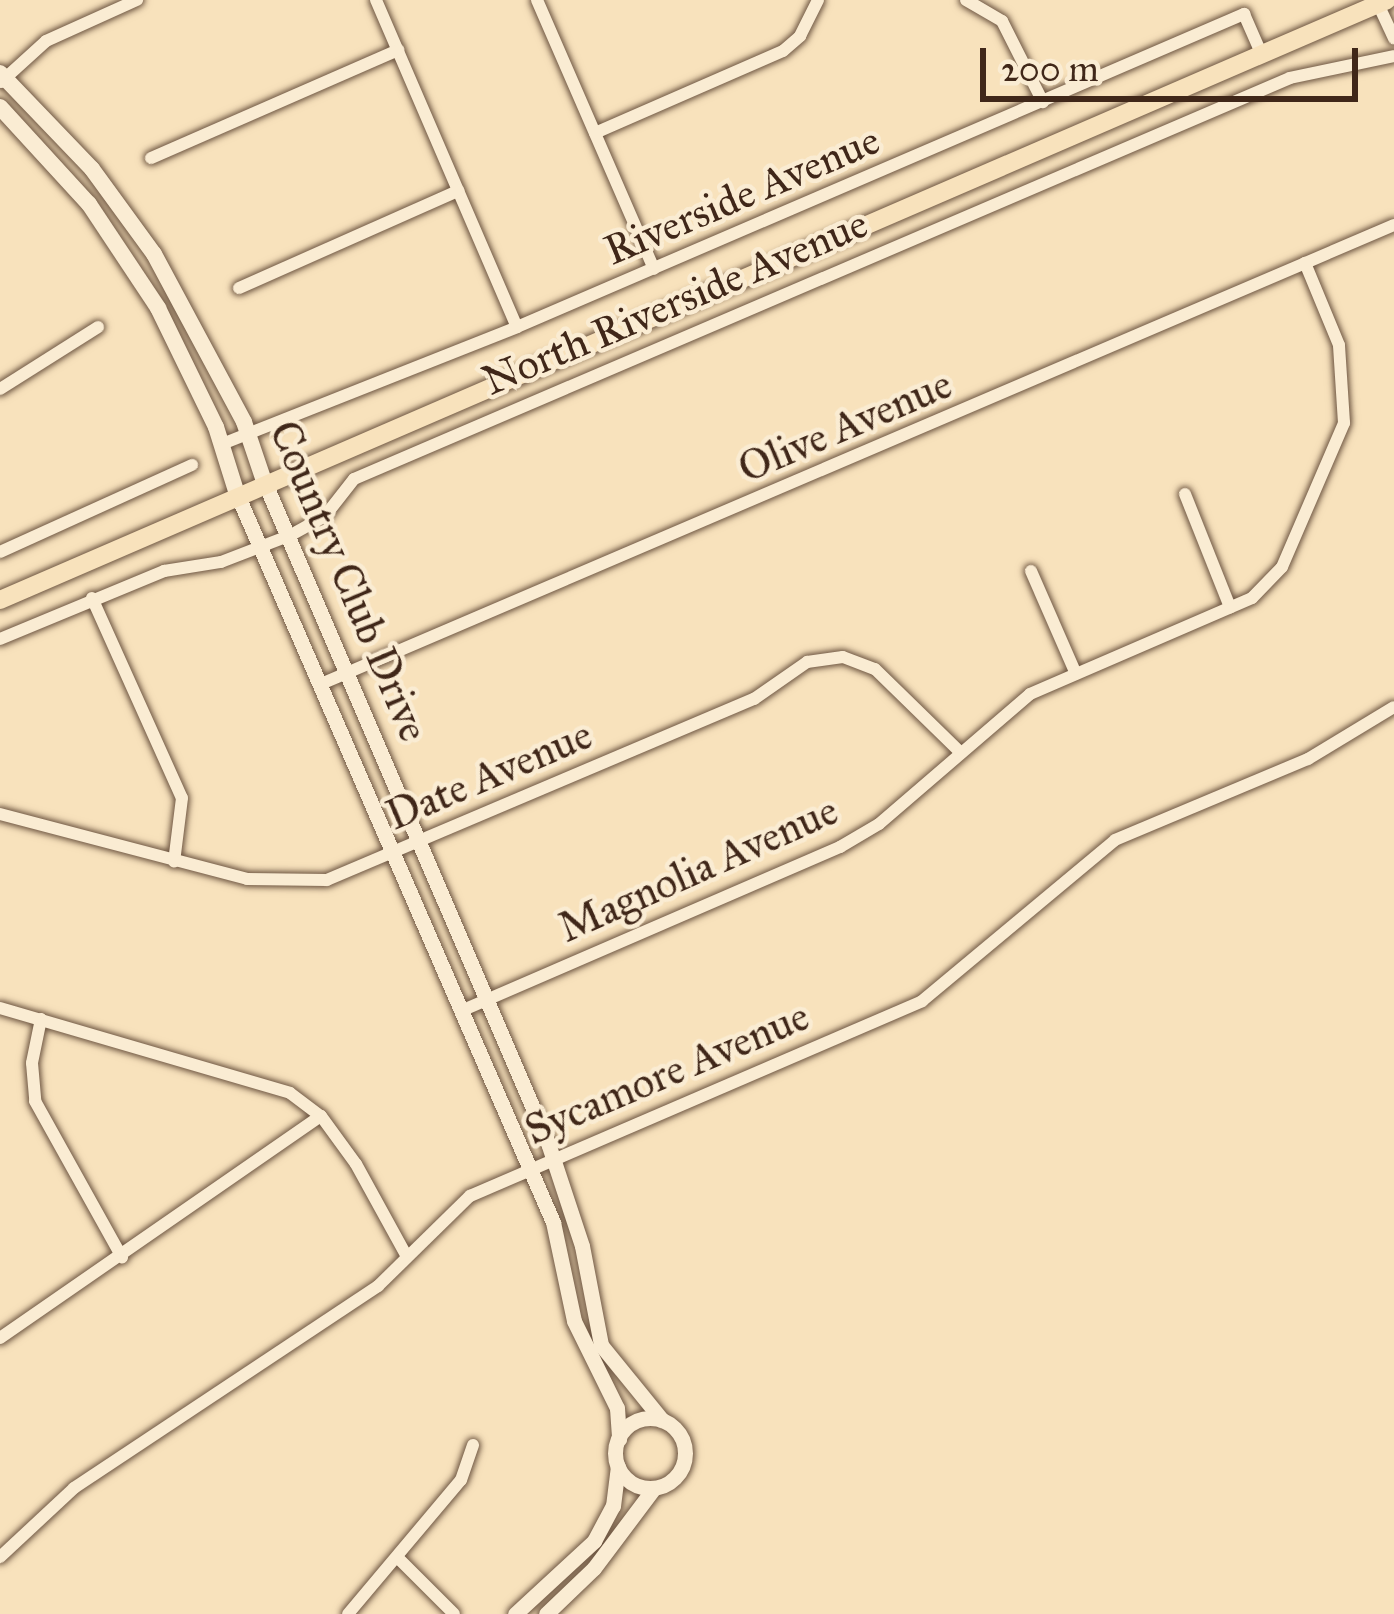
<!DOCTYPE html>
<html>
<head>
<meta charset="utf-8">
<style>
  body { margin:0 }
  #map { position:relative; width:1394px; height:1614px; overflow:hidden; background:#f8e2bc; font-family:"IM FELL Great Primer",serif }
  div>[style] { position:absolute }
  .roads { filter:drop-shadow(0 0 3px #6e5642) drop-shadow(0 0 3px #6e5642) }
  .minor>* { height:12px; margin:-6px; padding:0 6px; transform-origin:6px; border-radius:6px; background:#faecd3 }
  .tertiary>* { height:15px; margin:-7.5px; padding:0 7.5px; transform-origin:7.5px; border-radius:7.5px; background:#faecd3 }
  .tertiary>.ring { margin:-7.5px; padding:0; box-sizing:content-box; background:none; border:15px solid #faecd3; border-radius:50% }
  .secondary>* { height:16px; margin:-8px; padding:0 8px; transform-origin:8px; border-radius:8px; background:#faecd3 }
  .primary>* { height:18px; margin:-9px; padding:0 9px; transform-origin:9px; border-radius:9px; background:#f8e2bc }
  span { translate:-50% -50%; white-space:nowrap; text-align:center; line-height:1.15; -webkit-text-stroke:9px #faecd3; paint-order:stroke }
  .street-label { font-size:42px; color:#402719 }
  .scale { position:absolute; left:980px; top:48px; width:378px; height:54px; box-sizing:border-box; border:6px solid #402719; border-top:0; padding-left:15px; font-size:36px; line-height:42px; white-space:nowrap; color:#402719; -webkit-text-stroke:9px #faecd3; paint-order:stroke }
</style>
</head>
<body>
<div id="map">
  <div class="roads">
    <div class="minor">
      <div style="left:376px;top:0;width:356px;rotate:66.7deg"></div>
      <div style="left:537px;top:0;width:293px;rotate:66.5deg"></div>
      <div style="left:966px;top:0;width:42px;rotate:30.3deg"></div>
      <div style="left:1002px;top:21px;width:91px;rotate:63.2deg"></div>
      <div style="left:1378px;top:4px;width:38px;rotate:65deg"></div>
      <div style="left:1px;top:82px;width:61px;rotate:-42.3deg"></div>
      <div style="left:46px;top:41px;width:100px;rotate:-24.3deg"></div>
      <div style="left:595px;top:133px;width:205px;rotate:-23.6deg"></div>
      <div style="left:783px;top:51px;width:23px;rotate:-41deg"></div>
      <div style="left:800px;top:36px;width:40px;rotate:-63.4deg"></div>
      <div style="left:151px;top:158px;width:270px;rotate:-23.6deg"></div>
      <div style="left:239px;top:288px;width:240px;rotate:-23.9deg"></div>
      <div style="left:0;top:389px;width:116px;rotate:-32.3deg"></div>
      <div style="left:222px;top:444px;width:317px;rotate:-21.6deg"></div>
      <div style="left:517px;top:327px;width:792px;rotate:-23.29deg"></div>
      <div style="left:1244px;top:14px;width:43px;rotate:66.4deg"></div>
      <div style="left:1185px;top:494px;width:122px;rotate:68.3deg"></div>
      <div style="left:0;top:552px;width:211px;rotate:-24.4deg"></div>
      <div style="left:1031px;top:571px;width:112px;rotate:66.4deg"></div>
      <div style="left:92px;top:598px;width:219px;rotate:65.8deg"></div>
      <div style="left:182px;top:798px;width:64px;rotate:97.1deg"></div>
      <div style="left:0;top:639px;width:178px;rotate:-22.5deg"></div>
      <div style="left:164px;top:571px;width:58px;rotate:-9deg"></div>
      <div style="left:221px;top:562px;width:75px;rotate:-21.1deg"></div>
      <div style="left:291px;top:535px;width:39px;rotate:-29deg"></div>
      <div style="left:325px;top:516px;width:47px;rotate:-51.9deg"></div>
      <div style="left:354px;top:479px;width:1018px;rotate:-23.19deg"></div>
      <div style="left:1290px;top:78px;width:106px;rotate:-11.9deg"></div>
      <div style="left:321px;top:684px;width:1167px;rotate:-23.16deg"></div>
      <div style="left:0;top:814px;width:255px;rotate:14.7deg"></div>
      <div style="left:247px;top:879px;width:80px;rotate:0.7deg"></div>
      <div style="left:327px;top:880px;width:464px;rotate:-23deg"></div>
      <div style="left:754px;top:699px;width:65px;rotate:-34.9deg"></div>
      <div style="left:807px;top:662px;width:36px;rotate:-8deg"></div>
      <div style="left:843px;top:657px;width:34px;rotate:21deg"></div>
      <div style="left:875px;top:669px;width:117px;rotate:44.3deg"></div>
      <div style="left:0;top:1008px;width:302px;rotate:16.3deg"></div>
      <div style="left:290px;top:1093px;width:39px;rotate:37deg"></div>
      <div style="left:321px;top:1116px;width:59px;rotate:53.9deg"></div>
      <div style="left:356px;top:1164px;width:104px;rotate:61.2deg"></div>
      <div style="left:463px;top:1010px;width:411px;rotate:-23.4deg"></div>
      <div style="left:840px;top:847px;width:45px;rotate:-30.5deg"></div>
      <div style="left:879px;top:824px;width:199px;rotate:-40.7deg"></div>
      <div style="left:1030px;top:694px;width:242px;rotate:-23.4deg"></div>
      <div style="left:1252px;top:598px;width:43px;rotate:-45.9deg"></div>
      <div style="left:1282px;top:567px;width:157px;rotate:-66.7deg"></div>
      <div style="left:1344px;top:423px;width:78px;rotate:-93.7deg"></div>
      <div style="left:1339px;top:345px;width:89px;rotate:-112.5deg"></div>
      <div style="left:41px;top:1019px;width:45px;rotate:101.6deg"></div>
      <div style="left:32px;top:1063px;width:38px;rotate:85deg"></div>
      <div style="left:35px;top:1101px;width:179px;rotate:60.9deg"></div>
      <div style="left:0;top:1338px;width:390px;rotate:-34.7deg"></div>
      <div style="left:0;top:1557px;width:101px;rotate:-43deg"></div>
      <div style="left:74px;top:1488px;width:365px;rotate:-33.6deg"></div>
      <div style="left:378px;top:1286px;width:129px;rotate:-44.4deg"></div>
      <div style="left:470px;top:1196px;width:492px;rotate:-23.3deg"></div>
      <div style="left:922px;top:1001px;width:251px;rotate:-39.8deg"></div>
      <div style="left:1115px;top:840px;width:209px;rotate:-22.8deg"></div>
      <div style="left:1308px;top:759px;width:100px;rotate:-31.2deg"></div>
      <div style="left:398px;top:1558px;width:79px;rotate:45deg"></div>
      <div style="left:348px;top:1614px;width:175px;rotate:-49.9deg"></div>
      <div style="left:461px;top:1480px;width:37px;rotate:-71deg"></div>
    </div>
    <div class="tertiary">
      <div style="left:264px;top:481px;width:720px;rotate:66.78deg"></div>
      <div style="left:548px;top:1143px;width:108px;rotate:71.7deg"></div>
      <div style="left:582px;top:1246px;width:101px;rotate:79.1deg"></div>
      <div style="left:601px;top:1345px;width:97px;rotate:50.9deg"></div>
      <div style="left:237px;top:494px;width:794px;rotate:66.54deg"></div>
      <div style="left:553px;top:1222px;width:101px;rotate:78deg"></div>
      <div style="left:574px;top:1321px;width:97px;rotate:63.7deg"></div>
      <div style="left:617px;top:1408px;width:31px;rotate:86deg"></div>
      <div class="ring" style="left:615px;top:1418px;width:55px;height:55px"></div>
      <div style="left:515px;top:1614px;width:108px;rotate:-42.7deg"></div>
      <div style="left:594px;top:1541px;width:40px;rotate:-62deg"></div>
      <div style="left:613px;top:1506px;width:40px;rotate:-82.9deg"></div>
      <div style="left:546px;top:1614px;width:66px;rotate:-43.8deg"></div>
      <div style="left:594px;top:1568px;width:100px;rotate:-53.1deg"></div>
    </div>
    <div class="secondary">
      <div style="left:0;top:73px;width:133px;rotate:46.2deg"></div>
      <div style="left:92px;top:169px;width:105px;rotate:53.9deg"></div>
      <div style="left:154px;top:254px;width:191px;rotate:61.8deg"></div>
      <div style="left:244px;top:422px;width:62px;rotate:71.3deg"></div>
      <div style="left:0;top:107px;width:132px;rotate:47.5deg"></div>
      <div style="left:89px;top:204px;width:125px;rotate:56.4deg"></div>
      <div style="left:158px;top:308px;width:132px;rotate:64deg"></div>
      <div style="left:216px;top:427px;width:70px;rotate:72.6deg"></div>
    </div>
    <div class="primary">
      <div style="left:0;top:600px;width:1511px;rotate:-23.39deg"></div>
    </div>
  </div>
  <div class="street-label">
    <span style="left:742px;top:195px;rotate:-23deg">Riverside Avenue</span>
    <span style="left:675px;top:302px;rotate:-23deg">North Riverside Avenue</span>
    <span style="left:845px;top:426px;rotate:-23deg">Olive Avenue</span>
    <span style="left:349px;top:581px;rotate:67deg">Country Club Drive</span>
    <span style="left:489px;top:775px;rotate:-23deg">Date Avenue</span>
    <span style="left:698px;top:869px;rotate:-24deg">Magnolia Avenue</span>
    <span style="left:667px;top:1073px;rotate:-23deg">Sycamore Avenue</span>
  </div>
  <div class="scale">200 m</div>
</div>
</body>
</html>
